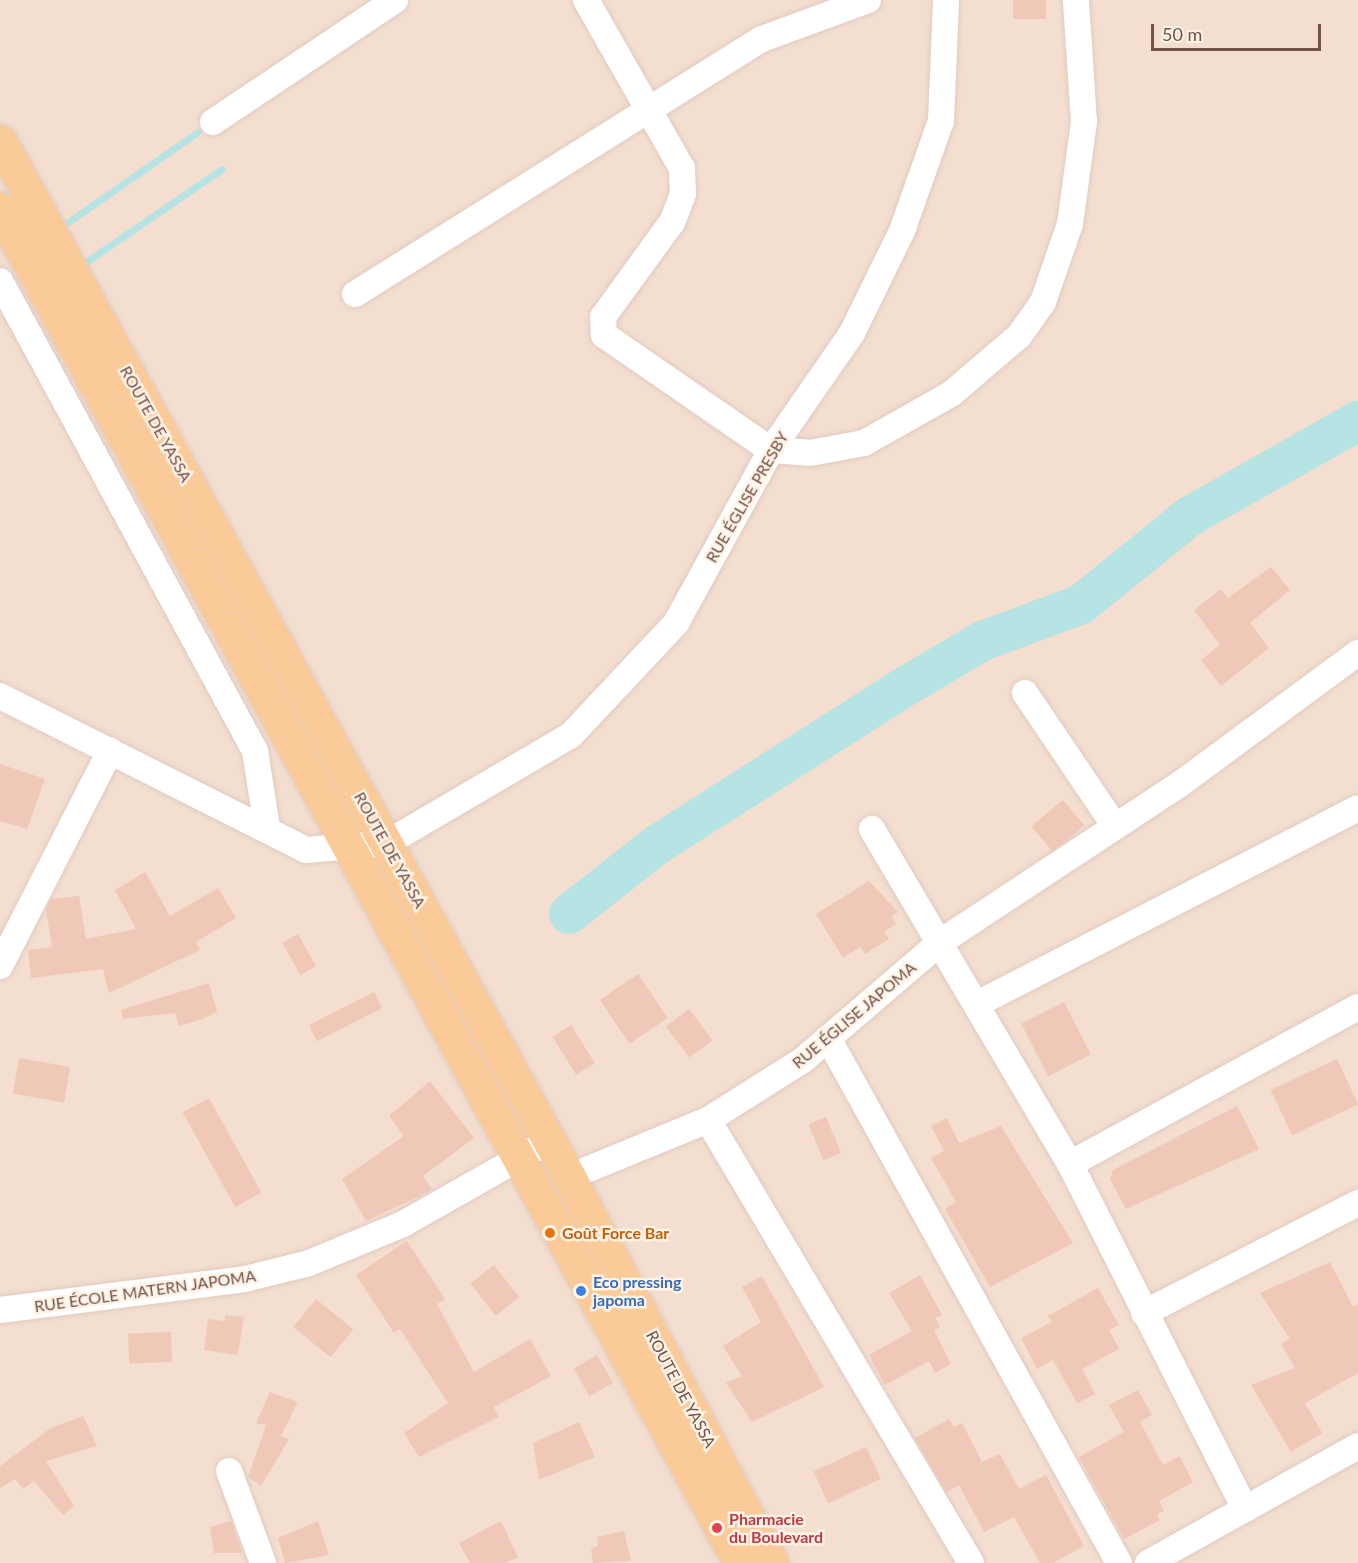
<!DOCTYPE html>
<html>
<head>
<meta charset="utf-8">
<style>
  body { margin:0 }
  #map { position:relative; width:1358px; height:1563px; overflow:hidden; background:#fceee0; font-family:Lato,sans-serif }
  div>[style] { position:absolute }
  .residential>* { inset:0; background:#f3decf; transform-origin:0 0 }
  .stream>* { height:7px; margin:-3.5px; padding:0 3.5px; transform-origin:3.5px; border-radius:3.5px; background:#b6e3e4 }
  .river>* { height:40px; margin:-20px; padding:0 20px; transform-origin:20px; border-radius:20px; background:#b6e3e4 }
  .building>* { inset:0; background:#f0c8b8; transform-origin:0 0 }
  .roads { filter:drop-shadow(0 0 2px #e1cbc0) drop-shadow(0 0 2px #e1cbc0) }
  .minor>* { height:26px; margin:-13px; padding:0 13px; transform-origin:13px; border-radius:13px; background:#fff }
  .major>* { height:33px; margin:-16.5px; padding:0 16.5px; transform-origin:16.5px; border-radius:16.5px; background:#faca99 }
  .dots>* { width:16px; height:16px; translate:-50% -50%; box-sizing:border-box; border:3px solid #fff2e6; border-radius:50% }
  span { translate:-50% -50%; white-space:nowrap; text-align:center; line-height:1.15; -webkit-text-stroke:5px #fff2e6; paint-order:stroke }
  .street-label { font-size:16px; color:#725248 }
  .food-label { font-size:16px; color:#c56008; font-weight:700 }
  .left { translate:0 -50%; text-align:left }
  .shop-label { font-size:16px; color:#366cbe; font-weight:700 }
  .health-label { font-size:16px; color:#be3a42; font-weight:700 }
  .scale { position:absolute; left:1151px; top:24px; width:170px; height:27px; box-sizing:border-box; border:3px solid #725248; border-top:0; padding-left:8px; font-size:18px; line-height:21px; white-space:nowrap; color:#725248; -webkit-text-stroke:4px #fff2e6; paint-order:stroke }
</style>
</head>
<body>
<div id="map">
  <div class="residential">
    <div style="left:0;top:0;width:1358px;height:1563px"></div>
  </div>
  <div class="stream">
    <div style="left:64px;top:225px;width:163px;rotate:-34.8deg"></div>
    <div style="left:83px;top:264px;width:168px;rotate:-34.4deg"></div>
  </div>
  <div class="river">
    <div style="left:569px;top:914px;width:113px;rotate:-38.2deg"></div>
    <div style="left:658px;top:844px;width:296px;rotate:-32.5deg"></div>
    <div style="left:908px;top:685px;width:86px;rotate:-30.7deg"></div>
    <div style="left:982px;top:641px;width:104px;rotate:-20.2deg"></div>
    <div style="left:1080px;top:605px;width:141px;rotate:-39deg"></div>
    <div style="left:1190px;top:516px;width:193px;rotate:-29.5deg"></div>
  </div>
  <div class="building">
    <div style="left:1013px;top:0;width:33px;height:19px"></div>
    <div style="clip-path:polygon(1271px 567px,1290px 590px,1250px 623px,1269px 648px,1221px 686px,1201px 660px,1220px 645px,1194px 610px,1221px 589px,1228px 598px)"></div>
    <div style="clip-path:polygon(0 764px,45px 779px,27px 829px,0 821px)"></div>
    <div style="left:1063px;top:800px;width:33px;height:41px;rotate:50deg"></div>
    <div style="clip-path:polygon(145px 872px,170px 916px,218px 888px,236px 918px,196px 942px,200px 950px,109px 993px,103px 969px,31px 978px,28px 950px,52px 947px,46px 909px,51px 899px,79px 896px,86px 939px,136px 929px,115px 890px)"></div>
    <div style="clip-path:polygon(869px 881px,898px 912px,891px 916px,896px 924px,884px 932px,889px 939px,865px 954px,860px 947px,843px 958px,816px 914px)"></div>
    <div style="left:298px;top:934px;width:37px;height:18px;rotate:61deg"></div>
    <div style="left:638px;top:974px;width:53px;height:46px;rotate:56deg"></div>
    <div style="clip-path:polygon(209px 983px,217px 1012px,202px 1019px,179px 1026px,175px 1013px,123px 1019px,121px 1010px)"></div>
    <div style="left:374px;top:992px;width:18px;height:73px;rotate:63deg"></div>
    <div style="left:1064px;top:1002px;width:59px;height:48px;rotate:63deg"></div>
    <div style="left:689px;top:1009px;width:39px;height:29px;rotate:53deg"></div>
    <div style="left:571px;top:1025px;width:45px;height:22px;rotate:58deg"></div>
    <div style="left:19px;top:1058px;width:52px;height:36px;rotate:10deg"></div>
    <div style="left:1337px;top:1059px;width:50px;height:73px;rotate:65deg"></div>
    <div style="clip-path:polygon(430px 1081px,474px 1138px,423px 1176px,432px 1190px,366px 1221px,342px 1179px,404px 1136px,389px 1116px)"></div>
    <div style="left:209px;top:1098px;width:108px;height:30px;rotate:61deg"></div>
    <div style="clip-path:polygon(1237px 1106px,1259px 1149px,1126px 1209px,1110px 1179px,1113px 1170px)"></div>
    <div style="left:826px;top:1117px;width:39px;height:19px;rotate:67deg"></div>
    <div style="clip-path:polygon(947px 1118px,959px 1143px,1001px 1126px,1073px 1243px,990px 1287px,945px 1209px,956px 1202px,931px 1158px,944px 1151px,931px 1126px)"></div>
    <div style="clip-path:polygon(407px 1241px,445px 1299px,437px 1304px,474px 1372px,530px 1339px,551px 1376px,494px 1407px,499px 1417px,419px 1457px,404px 1433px,448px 1403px,400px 1329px,394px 1333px,356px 1275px)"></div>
    <div style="clip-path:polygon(1330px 1262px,1353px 1307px,1358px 1304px,1358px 1373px,1305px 1403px,1322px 1433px,1291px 1452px,1251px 1385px,1295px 1368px,1281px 1344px,1290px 1339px,1260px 1293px)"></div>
    <div style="left:494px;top:1265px;width:41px;height:30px;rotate:52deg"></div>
    <div style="clip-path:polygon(920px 1275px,942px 1315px,935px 1318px,940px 1327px,934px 1330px,951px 1364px,935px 1373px,929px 1361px,885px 1385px,869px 1355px,912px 1331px,889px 1293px)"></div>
    <div style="clip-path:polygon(762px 1276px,824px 1387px,752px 1422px,726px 1383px,742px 1376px,723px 1346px,761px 1322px,742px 1287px)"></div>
    <div style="clip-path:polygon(1098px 1288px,1119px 1325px,1109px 1330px,1119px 1349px,1082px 1369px,1095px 1394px,1077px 1403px,1053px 1360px,1037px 1369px,1021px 1338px,1052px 1322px,1048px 1316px)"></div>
    <div style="left:316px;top:1299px;width:48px;height:36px;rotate:39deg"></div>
    <div style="clip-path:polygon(226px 1315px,244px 1317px,238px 1355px,204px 1350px,208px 1319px,224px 1321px)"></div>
    <div style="left:171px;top:1332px;width:30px;height:43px;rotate:88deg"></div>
    <div style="left:597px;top:1355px;width:32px;height:27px;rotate:60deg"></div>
    <div style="clip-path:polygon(1138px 1390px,1152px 1415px,1140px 1422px,1163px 1465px,1180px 1456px,1193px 1482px,1159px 1501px,1164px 1511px,1157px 1514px,1160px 1520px,1124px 1539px,1079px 1457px,1124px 1432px,1109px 1405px)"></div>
    <div style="clip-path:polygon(270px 1392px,298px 1402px,281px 1436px,289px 1439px,261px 1486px,248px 1477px,266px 1425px,256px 1423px)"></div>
    <div style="clip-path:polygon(83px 1416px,97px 1446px,46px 1461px,74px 1506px,63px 1515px,34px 1481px,23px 1489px,15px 1479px,0 1488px,0 1466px,51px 1428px)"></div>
    <div style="clip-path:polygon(949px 1419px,954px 1427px,962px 1423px,982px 1462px,1000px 1454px,1019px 1489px,1046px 1475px,1084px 1546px,1053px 1563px,1040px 1563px,1014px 1517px,984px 1532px,959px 1485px,946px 1492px,915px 1438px)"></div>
    <div style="clip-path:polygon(579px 1422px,595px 1457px,539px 1480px,533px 1443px)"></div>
    <div style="left:866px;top:1447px;width:35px;height:58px;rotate:65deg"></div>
    <div style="clip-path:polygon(231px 1521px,242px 1553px,214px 1553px,210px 1527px)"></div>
    <div style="clip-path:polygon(318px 1521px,329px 1555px,285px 1563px,278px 1538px)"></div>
    <div style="clip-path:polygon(501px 1521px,518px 1557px,506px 1563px,470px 1563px,459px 1543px)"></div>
    <div style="clip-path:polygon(624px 1531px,631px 1561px,593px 1563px,591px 1548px,598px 1546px,597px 1537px)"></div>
  </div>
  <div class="roads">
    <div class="minor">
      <div style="left:586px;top:0;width:193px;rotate:60.3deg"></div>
      <div style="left:682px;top:168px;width:26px;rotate:88deg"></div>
      <div style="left:683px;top:194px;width:30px;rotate:111deg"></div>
      <div style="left:672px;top:222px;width:117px;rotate:126deg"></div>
      <div style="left:603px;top:317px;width:18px;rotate:87deg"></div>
      <div style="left:604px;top:335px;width:203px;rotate:34.6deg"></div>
      <div style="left:771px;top:450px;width:39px;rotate:4deg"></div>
      <div style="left:810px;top:453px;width:55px;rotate:-10.5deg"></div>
      <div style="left:864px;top:443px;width:100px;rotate:-29.4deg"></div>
      <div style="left:951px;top:394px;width:89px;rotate:-40.5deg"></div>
      <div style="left:1019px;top:336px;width:42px;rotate:-54.8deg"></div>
      <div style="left:1043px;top:302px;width:83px;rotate:-70.9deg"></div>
      <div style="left:1070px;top:224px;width:103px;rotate:-82.2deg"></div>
      <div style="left:1084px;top:122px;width:122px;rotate:-93.8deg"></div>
      <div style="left:213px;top:122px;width:219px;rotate:-33.8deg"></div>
      <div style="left:0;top:281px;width:535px;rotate:61.52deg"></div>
      <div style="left:255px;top:751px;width:78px;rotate:81.1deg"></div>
      <div style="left:355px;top:294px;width:480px;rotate:-32.1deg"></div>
      <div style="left:762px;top:39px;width:113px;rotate:-20.2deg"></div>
      <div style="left:1025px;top:693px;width:159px;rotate:56deg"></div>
      <div style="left:0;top:696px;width:343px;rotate:26.7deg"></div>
      <div style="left:306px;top:850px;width:81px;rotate:-4.9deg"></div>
      <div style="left:387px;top:843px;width:213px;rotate:-30.4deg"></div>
      <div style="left:571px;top:735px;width:154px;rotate:-46.8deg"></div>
      <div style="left:676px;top:623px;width:197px;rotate:-61.2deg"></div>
      <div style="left:771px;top:450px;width:142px;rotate:-55.3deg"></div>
      <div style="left:852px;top:333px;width:114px;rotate:-63.9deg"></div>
      <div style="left:902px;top:231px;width:117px;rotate:-70.5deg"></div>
      <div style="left:941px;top:121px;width:121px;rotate:-87.6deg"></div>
      <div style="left:872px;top:829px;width:389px;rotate:59.4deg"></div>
      <div style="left:1070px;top:1164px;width:387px;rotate:63.1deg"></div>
      <div style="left:0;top:966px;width:242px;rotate:-62.9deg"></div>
      <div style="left:977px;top:1004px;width:428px;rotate:-27.2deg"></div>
      <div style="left:828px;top:1038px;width:600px;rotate:61deg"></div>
      <div style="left:708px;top:1120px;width:515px;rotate:59.3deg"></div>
      <div style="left:1070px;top:1164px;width:328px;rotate:-28.6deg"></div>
      <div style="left:569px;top:1177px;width:150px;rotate:-22.3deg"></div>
      <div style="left:708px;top:1120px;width:112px;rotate:-32.3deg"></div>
      <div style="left:803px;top:1060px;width:183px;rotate:-40.6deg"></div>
      <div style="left:942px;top:941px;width:285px;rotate:-33.4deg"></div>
      <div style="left:1180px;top:784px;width:221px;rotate:-36.4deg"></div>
      <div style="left:0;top:1310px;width:247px;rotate:-7.2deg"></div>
      <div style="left:245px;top:1279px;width:66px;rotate:-14deg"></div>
      <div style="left:309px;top:1263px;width:102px;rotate:-22.5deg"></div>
      <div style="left:403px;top:1224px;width:152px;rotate:-29.6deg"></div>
      <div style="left:1144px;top:1313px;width:241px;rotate:-27.2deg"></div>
      <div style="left:229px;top:1471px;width:98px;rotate:69.7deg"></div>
      <div style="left:1148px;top:1563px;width:240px;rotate:-29.1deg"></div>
    </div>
    <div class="major">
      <div style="left:0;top:141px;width:1182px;rotate:61.22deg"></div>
      <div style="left:569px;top:1177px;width:436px;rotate:62.3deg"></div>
      <div style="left:0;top:209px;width:1543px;rotate:61.34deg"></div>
    </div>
  </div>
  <div class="dots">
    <div style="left:550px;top:1233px;background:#e8710a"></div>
    <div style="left:581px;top:1291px;background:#3f7fe0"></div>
    <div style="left:717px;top:1528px;background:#e0444e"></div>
  </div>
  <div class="street-label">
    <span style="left:156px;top:424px;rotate:61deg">ROUTE DE YASSA</span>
    <span style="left:747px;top:497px;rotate:-60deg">RUE ÉGLISE PRESBY</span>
    <span style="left:390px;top:850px;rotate:61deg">ROUTE DE YASSA</span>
    <span style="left:854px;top:1015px;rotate:-40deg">RUE ÉGLISE JAPOMA</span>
    <span style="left:145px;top:1291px;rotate:-8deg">RUE ÉCOLE MATERN JAPOMA</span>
    <span style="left:681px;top:1389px;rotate:62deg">ROUTE DE YASSA</span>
  </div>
  <div class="food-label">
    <span class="left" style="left:562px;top:1233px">Goût Force Bar</span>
  </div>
  <div class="shop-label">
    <span class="left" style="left:593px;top:1291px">Eco pressing<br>japoma</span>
  </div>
  <div class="health-label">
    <span class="left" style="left:729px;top:1528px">Pharmacie<br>du Boulevard</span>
  </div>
  <div class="scale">50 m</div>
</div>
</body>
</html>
